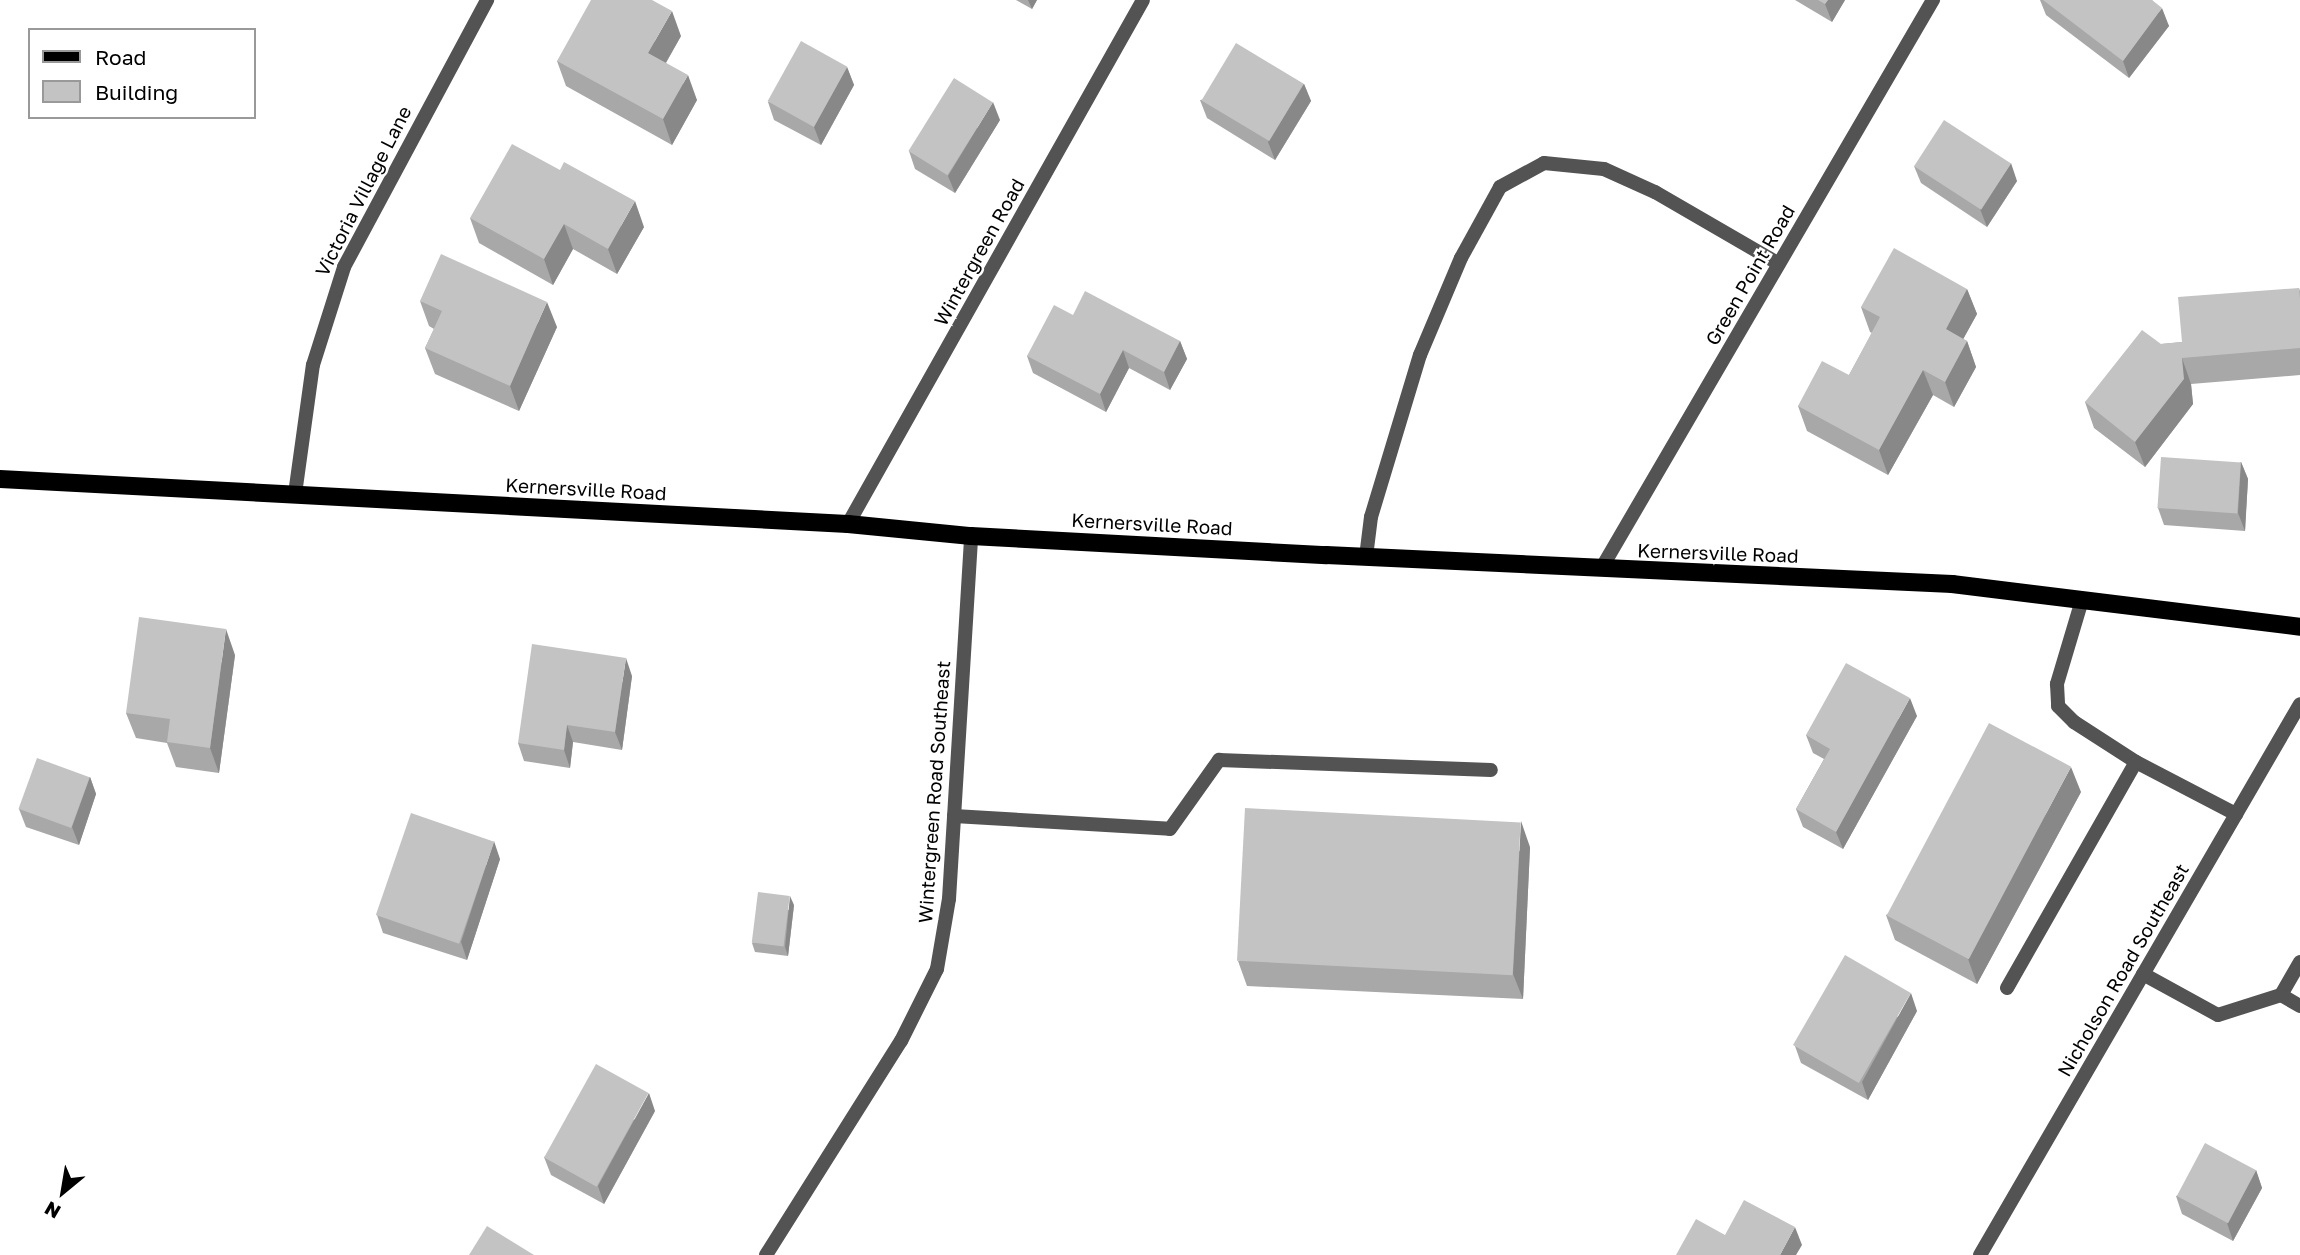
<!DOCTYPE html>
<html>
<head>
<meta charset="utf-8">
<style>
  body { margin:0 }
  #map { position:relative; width:2300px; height:1255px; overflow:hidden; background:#fff; font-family:"Golos Text",sans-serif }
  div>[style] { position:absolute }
  .lane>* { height:14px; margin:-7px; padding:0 7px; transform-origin:7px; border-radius:7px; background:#535353 }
  .street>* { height:14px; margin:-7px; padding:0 7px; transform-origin:7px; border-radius:7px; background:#535353 }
  .primary>* { height:18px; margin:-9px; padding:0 9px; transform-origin:9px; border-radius:9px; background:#000 }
  .wall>* { inset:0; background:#a8a8a8 }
  .shaded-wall>* { inset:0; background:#888 }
  .building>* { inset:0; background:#c3c3c3; transform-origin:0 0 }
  span { translate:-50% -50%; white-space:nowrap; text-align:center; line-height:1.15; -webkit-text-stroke:5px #fff; paint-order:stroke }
  .street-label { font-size:19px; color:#000 }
  .legend { position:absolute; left:28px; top:28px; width:228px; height:91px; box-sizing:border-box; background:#fff; border:2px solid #999; margin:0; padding:9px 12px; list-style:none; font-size:21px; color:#000 }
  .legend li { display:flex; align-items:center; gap:14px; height:35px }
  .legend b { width:35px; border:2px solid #999 }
  .north { position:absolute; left:28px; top:1157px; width:70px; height:70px; -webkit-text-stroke:5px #fff; paint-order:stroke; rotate:210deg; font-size:19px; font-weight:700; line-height:28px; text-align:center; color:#000 }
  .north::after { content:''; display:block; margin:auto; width:24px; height:32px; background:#000; clip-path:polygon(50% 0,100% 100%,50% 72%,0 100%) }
</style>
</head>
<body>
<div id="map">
  <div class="lane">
    <div style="left:1366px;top:557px;width:40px;rotate:-82.9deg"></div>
    <div style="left:1371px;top:517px;width:169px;rotate:-73.2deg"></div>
    <div style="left:1420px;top:355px;width:105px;rotate:-67.1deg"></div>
    <div style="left:1461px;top:258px;width:81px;rotate:-61.2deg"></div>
    <div style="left:1500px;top:187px;width:50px;rotate:-28.6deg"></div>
    <div style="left:1544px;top:163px;width:60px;rotate:5.7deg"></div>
    <div style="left:1604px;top:169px;width:56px;rotate:24.3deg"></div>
    <div style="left:1655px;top:192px;width:143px;rotate:30.1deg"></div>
    <div style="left:2082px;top:600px;width:88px;rotate:106.6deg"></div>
    <div style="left:2057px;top:684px;width:22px;rotate:87deg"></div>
    <div style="left:2058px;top:706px;width:23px;rotate:45deg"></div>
    <div style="left:2074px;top:722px;width:74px;rotate:32.8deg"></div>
    <div style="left:2136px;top:762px;width:113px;rotate:27.5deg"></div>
    <div style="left:954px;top:816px;width:216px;rotate:3.4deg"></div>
    <div style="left:1170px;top:829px;width:85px;rotate:-54.6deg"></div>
    <div style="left:1219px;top:760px;width:272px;rotate:2.1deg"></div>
    <div style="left:2300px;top:962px;width:38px;rotate:120deg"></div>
    <div style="left:2281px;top:995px;width:22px;rotate:30deg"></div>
    <div style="left:2143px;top:974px;width:85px;rotate:28.7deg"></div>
    <div style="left:2218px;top:1015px;width:66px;rotate:-17.6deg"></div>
    <div style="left:2007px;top:988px;width:260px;rotate:-60.3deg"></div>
  </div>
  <div class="street">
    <div style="left:295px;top:494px;width:130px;rotate:-82.1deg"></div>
    <div style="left:313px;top:365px;width:103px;rotate:-72.4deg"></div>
    <div style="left:344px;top:267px;width:303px;rotate:-61.8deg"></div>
    <div style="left:848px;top:524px;width:601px;rotate:-60.62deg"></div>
    <div style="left:1601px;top:569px;width:659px;rotate:-59.74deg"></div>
    <div style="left:766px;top:1255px;width:253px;rotate:-57.8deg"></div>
    <div style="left:901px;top:1041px;width:80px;rotate:-63.4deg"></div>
    <div style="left:937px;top:969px;width:71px;rotate:-80.3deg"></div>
    <div style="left:949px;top:899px;width:364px;rotate:-86.5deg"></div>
    <div style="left:1980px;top:1255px;width:637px;rotate:-59.85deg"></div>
  </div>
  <div class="primary">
    <div style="left:0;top:479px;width:849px;rotate:3.04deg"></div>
    <div style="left:848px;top:524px;width:124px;rotate:5.6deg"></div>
    <div style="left:971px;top:536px;width:356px;rotate:3.1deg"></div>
    <div style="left:1326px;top:555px;width:627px;rotate:2.65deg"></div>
    <div style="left:1952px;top:584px;width:351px;rotate:7deg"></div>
  </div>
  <div class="wall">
    <div style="clip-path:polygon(1016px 0,1037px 0,1032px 9px)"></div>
    <div style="clip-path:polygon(1795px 0,1845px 0,1832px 22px)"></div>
    <div style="clip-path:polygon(2040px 0,2152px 0,2169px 26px,2129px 78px,2046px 15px)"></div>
    <div style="clip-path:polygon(681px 36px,666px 63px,697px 100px,672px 145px,566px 86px,557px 61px)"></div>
    <div style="clip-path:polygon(847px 67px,854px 85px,821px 145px,774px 120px,768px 102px)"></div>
    <div style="clip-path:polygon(1304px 84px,1311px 101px,1275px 160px,1207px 118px,1200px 100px)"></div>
    <div style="clip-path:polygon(1000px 120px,955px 193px,915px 169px,909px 151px)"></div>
    <div style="clip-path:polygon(1914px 166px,2017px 181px,1987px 227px,1921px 183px)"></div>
    <div style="clip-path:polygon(470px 218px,644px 227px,617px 274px,573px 249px,553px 285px,479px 243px)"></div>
    <div style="clip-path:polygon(2299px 288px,2300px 291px,2300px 375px,2191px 384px,2193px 404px,2145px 467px,2094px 428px,2085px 402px,2161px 344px,2182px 342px)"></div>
    <div style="clip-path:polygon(1967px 289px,1977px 314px,1963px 339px,1967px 341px,1976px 367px,1954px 407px,1933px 395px,1888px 475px,1807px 431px,1798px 406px,1849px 375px,1872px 333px,1870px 332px,1861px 307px)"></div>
    <div style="clip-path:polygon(420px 301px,557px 327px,519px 411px,435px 374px,425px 348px,434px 329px,429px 326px)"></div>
    <div style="clip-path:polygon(1073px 315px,1180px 341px,1187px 359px,1170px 390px,1129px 368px,1106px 412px,1033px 373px,1027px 356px)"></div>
    <div style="clip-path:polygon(2241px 462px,2248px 479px,2245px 531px,2164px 525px,2158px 508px)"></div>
    <div style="clip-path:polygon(235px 655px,219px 773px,176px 767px,167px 743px,136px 738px,126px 713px)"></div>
    <div style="clip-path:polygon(632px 676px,622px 750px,573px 742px,570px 768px,524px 761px,518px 743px)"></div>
    <div style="clip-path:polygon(1917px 716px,1843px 849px,1803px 827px,1796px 809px,1824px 759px,1813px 753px,1806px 735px)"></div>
    <div style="clip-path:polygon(90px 777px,96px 794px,79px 845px,26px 827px,19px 809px)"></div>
    <div style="clip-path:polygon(2081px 792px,1977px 984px,1895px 940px,1886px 915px)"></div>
    <div style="clip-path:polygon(1530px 847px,1523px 999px,1247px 986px,1238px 961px)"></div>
    <div style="clip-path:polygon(500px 859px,467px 960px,383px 933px,377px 915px)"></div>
    <div style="clip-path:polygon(794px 905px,788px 956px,755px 952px,752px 943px)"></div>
    <div style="clip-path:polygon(1917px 1011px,1868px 1100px,1801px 1063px,1795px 1046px)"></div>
    <div style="clip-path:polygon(655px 1111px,604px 1204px,551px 1175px,544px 1157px)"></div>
    <div style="clip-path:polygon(2256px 1170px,2262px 1188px,2233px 1241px,2182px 1214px,2176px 1196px)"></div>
  </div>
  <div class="shaded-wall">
    <div style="clip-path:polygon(1028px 0,1037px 0,1032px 9px)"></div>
    <div style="clip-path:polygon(1828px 0,1845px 0,1832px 22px,1825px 4px)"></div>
    <div style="clip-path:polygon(2162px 8px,2169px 26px,2129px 78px,2123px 61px)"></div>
    <div style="clip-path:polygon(672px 11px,681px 36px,657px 78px,648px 53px)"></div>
    <div style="clip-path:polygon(847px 67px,854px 85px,821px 145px,814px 127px)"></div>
    <div style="clip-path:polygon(688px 75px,697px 100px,672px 145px,663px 119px)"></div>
    <div style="clip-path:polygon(1304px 84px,1311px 101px,1275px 160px,1268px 142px)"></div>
    <div style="clip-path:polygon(993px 102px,1000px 120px,955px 193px,948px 176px)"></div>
    <div style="clip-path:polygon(2011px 163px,2017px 181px,1987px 227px,1980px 209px)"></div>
    <div style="clip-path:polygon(635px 201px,644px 227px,617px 274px,608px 249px)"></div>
    <div style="clip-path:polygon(564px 224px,573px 249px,553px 285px,544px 259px)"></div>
    <div style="clip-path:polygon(1967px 289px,1977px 314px,1955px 354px,1946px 329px)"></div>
    <div style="clip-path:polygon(547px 302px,557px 327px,519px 411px,510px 386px)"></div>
    <div style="clip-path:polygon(1180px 341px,1187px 359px,1170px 390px,1164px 372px)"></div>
    <div style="clip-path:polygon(1967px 341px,1976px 367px,1954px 407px,1945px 382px)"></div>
    <div style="clip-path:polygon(1123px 350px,1129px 368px,1106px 412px,1100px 394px)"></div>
    <div style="clip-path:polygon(2182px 358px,2191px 384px,2193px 404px,2145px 467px,2135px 442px)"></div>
    <div style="clip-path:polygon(1923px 370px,1933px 395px,1888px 475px,1879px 450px)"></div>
    <div style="clip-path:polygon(2241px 462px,2248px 479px,2245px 531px,2238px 513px)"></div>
    <div style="clip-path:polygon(226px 629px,235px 655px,219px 773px,210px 748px)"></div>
    <div style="clip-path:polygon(626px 658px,632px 676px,622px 750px,615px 732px)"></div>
    <div style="clip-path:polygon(1910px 698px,1917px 716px,1843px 849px,1836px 832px)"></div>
    <div style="clip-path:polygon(567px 725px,573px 742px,570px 768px,564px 750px)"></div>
    <div style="clip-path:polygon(2071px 767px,2081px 792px,1977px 984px,1968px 959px)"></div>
    <div style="clip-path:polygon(90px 777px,96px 794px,79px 845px,72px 827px)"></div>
    <div style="clip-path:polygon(1521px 821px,1530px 847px,1523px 999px,1513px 974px)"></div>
    <div style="clip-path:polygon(494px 841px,500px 859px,467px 960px,461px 942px)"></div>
    <div style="clip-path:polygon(790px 896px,794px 905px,788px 956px,785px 947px)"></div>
    <div style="clip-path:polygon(1911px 993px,1917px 1011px,1868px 1100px,1862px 1082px)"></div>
    <div style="clip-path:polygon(649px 1093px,655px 1111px,604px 1204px,598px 1186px)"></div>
    <div style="clip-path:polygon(2256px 1170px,2262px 1188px,2233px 1241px,2227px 1223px)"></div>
    <div style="clip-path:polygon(1795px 1227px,1802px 1245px,1796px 1255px,1780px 1255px)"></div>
  </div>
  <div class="building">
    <div style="clip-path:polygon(591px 0,652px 0,672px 11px,648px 53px,688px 75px,663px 119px,557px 61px)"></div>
    <div style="clip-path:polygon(1818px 0,1828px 0,1825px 4px)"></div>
    <div style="clip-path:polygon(2043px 0,2152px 0,2162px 8px,2123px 61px)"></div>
    <div style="left:801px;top:41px;width:53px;height:69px;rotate:29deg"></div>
    <div style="left:1236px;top:43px;width:79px;height:67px;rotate:31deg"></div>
    <div style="left:954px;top:78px;width:46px;height:86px;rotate:32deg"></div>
    <div style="left:1944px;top:120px;width:80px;height:55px;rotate:33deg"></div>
    <div style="clip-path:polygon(512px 144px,560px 170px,564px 162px,635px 201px,608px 249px,564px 224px,544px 259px,470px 218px)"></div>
    <div style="clip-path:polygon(1894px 248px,1967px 289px,1946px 329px,1967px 341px,1945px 382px,1923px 370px,1879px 450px,1798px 406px,1822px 361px,1849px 375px,1880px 317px,1861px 307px)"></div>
    <div style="clip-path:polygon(441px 254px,547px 302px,510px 386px,425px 348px,442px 311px,420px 301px)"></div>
    <div style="clip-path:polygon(2299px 288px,2300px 299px,2300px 348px,2182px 358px,2184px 379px,2135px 442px,2085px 402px,2142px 330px,2161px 344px,2182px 342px,2178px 297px)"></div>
    <div style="clip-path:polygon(1085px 291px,1180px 341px,1164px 372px,1123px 350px,1100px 394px,1027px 356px,1054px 305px,1073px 315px)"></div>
    <div style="left:2161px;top:457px;width:80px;height:51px;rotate:4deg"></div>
    <div style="clip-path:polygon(139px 617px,226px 629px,210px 748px,167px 742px,170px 719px,126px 713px)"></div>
    <div style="clip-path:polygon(532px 644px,626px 658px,615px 732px,567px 725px,564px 750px,518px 743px)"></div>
    <div style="clip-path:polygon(1846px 663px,1910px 698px,1836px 832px,1796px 809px,1830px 749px,1806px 735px)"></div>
    <div style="left:1989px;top:723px;width:93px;height:218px;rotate:28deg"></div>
    <div style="left:37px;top:758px;width:56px;height:54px;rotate:20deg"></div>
    <div style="left:1245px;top:808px;width:276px;height:153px;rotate:3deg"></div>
    <div style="left:411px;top:813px;width:88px;height:108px;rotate:19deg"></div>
    <div style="left:758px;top:892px;width:32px;height:51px;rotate:7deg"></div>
    <div style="left:1845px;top:955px;width:76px;height:104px;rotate:30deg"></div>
    <div style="left:596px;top:1064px;width:60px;height:107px;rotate:29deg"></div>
    <div style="left:2205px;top:1143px;width:58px;height:60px;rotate:28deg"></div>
    <div style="clip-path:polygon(1744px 1200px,1795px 1227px,1780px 1255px,1676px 1255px,1696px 1219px,1725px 1235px)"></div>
    <div style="clip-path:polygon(487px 1226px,534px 1255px,469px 1255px)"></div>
  </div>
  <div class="street-label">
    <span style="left:363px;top:191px;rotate:-63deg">Victoria Village Lane</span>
    <span style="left:979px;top:252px;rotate:-61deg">Wintergreen Road</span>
    <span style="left:1750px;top:275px;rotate:-60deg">Green Point Road</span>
    <span style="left:586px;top:489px;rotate:3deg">Kernersville Road</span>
    <span style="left:1152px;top:524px;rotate:3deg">Kernersville Road</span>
    <span style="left:1718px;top:553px;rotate:2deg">Kernersville Road</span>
    <span style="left:934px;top:792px;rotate:-86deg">Wintergreen Road Southeast</span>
    <span style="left:2123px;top:970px;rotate:-60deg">Nicholson Road Southeast</span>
  </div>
  <ul class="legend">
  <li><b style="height:9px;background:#000"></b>Road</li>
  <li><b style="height:19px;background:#c3c3c3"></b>Building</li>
  </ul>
  <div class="north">N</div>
</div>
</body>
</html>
